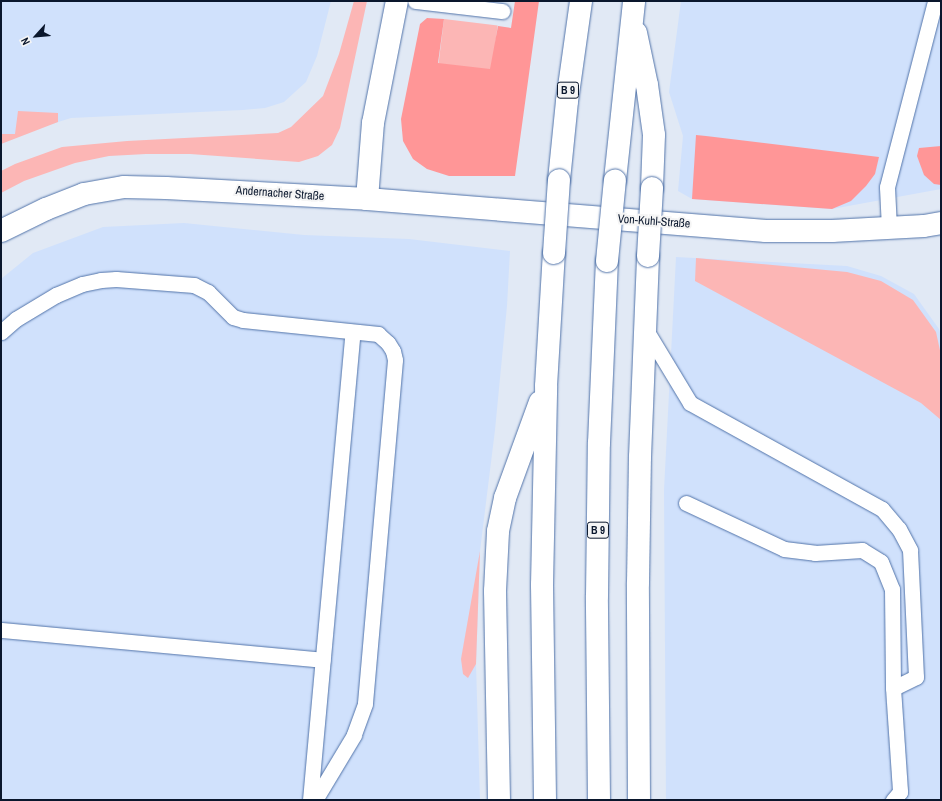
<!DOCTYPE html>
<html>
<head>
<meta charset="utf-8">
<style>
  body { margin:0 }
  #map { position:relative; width:942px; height:801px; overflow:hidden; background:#e1e9f5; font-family:"Archivo Narrow",sans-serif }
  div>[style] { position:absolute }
  .built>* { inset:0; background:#d0e1fc }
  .green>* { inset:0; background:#fcb6b5; transform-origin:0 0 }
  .forest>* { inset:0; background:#ff9697 }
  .roads { filter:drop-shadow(0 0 1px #5173a9) drop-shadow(0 0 1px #5173a9) }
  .lane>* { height:15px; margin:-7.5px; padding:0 7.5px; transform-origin:7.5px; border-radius:7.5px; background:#fff }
  .secondary>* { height:22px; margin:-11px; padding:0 11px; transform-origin:11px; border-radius:11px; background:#fff }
  .highway>* { height:22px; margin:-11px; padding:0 11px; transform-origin:11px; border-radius:11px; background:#fff }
  .bridges { filter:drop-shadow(0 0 1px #5173a9) drop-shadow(0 0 1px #5173a9) }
  .highway-bridge>* { height:22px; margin:-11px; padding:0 11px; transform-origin:11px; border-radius:11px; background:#fff }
  span { translate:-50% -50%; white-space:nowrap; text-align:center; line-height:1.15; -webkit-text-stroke:4px #f5f5f5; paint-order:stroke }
  .shield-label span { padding:1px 3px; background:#f5f5f5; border:1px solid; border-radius:3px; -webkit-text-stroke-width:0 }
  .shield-label { font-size:11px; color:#0a172d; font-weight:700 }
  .street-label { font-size:12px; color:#0a172d }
  .frame { position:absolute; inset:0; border:2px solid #0a172d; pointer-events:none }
  .north { position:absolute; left:16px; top:16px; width:40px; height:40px; -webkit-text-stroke:3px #f5f5f5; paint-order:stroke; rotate:243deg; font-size:11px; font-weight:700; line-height:16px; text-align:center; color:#0a172d }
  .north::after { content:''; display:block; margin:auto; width:14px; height:18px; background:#0a172d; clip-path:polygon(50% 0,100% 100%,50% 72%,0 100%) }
</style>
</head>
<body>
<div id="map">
  <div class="built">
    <div style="clip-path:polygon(1px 1px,331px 1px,317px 56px,306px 82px,284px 102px,265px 108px,243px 110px,71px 118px,39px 128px,1px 144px)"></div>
    <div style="clip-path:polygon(681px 1px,941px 1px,941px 189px,832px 209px,692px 199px,678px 191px,683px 136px,669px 92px)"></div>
    <div style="clip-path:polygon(184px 223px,304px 235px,409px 239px,510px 251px,507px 306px,495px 430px,480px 551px,476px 664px,480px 800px,1px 800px,1px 279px,33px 253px,103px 227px)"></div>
    <div style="clip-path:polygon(676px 257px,847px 266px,881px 276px,914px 294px,939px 329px,941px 336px,941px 800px,666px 800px,664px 490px)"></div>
  </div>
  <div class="green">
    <div style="clip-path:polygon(354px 1px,367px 1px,340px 128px,332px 145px,318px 156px,299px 162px,190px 154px,146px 154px,109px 156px,75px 163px,24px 181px,1px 193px,1px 171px,15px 164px,62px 147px,127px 141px,278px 133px,291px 127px,323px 96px,339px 54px)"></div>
    <div style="left:444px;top:19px;width:54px;height:45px;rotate:7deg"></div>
    <div style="clip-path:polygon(18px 111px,58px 113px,58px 122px,1px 144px,1px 134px,15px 134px)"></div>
    <div style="clip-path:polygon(696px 258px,847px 272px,881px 281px,913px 300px,936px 332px,941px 355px,941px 420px,921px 403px,695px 281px)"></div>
    <div style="clip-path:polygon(480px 551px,476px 664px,468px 678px,463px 674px,461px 659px)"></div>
  </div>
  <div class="forest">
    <div style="clip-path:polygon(515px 1px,539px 1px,515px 176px,449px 176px,427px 169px,413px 159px,403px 141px,401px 119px,420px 24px,427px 18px,444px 19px,438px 63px,490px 69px,498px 26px,511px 28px)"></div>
    <div style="clip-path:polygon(696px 135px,706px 136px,879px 157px,875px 174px,866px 186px,851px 201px,832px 209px,692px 199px)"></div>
    <div style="clip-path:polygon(941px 146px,941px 185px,934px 184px,924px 175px,917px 156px,919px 148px)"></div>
  </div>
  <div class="roads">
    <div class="lane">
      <div style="left:415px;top:1px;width:88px;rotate:6.6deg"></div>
      <div style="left:889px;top:228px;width:41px;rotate:-92.8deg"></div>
      <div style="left:887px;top:187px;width:192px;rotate:-75.5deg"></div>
      <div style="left:646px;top:330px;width:85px;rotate:58.9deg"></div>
      <div style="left:690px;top:403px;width:219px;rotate:28.9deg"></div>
      <div style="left:882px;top:509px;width:26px;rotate:50deg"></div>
      <div style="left:899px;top:529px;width:24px;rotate:62deg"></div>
      <div style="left:910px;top:550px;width:127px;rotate:87.3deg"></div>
      <div style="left:916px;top:677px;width:25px;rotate:154deg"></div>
      <div style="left:893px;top:688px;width:104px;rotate:86.1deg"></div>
      <div style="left:900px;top:792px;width:11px;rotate:131deg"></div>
      <div style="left:1px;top:332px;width:20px;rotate:-41deg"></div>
      <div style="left:16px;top:319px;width:47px;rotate:-31deg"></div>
      <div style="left:56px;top:295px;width:28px;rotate:-23deg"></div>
      <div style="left:82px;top:284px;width:19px;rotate:-12deg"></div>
      <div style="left:101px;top:280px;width:15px;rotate:-4deg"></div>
      <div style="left:116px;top:279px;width:78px;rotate:4.4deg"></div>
      <div style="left:194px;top:285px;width:16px;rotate:27deg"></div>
      <div style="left:208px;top:292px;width:35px;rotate:45deg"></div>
      <div style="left:233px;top:317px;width:10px;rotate:17deg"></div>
      <div style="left:243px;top:320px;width:136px;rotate:5.9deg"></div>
      <div style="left:378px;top:334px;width:13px;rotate:42deg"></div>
      <div style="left:388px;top:343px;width:9px;rotate:58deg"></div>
      <div style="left:393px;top:351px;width:9px;rotate:77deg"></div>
      <div style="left:395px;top:360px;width:345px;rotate:95deg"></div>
      <div style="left:365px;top:704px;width:33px;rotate:110deg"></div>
      <div style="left:354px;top:735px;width:76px;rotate:121deg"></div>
      <div style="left:686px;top:503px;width:108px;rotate:25.1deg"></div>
      <div style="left:784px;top:549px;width:31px;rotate:7deg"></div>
      <div style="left:815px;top:553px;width:47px;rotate:-3.7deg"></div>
      <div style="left:862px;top:550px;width:22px;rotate:32deg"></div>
      <div style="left:881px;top:562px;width:29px;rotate:68deg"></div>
      <div style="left:892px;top:589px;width:99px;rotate:89.4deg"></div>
      <div style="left:1px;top:630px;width:323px;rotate:5.3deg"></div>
      <div style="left:310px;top:800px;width:470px;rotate:-84.8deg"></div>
    </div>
    <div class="secondary">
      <div style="left:367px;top:199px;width:76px;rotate:-85.5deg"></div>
      <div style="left:373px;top:123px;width:124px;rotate:-78.9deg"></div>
      <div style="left:1px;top:231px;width:50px;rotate:-26.1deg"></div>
      <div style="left:46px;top:209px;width:41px;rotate:-21.5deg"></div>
      <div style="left:84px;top:194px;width:41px;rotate:-9.9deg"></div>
      <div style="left:124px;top:187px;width:42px;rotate:1.4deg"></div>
      <div style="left:166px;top:188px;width:201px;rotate:3.1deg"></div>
      <div style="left:367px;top:199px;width:400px;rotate:4.6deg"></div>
      <div style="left:766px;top:231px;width:66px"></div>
      <div style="left:832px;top:231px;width:92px;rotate:-3.1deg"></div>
      <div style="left:924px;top:226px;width:17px;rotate:-10deg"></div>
    </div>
    <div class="highway">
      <div style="left:636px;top:33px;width:53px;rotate:78.1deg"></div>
      <div style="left:647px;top:85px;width:50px;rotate:82deg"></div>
      <div style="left:654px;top:135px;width:53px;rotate:92.2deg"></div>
      <div style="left:559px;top:180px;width:79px;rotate:-84.2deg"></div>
      <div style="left:567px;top:101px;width:101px;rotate:-82deg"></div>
      <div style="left:615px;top:180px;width:180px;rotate:-83.9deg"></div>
      <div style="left:499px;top:800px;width:209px;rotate:-91.1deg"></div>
      <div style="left:495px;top:591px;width:60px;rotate:-87.1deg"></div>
      <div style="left:498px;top:531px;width:34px;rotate:-78deg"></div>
      <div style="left:505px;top:498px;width:102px;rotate:-70deg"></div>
      <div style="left:545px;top:800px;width:215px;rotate:-90.8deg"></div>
      <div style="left:542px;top:585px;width:199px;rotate:-88.8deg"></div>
      <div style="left:546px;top:386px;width:133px;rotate:-86.6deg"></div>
      <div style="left:599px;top:800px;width:204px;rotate:-90.6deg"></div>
      <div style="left:597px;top:596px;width:153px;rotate:-89.3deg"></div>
      <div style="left:599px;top:443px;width:182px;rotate:-87.5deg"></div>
      <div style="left:639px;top:800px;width:217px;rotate:-90.3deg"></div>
      <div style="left:638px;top:583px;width:126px;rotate:-89.1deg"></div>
      <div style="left:640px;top:457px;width:201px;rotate:-87.7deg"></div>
    </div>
  </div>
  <div class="bridges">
    <div class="highway-bridge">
      <div style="left:554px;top:253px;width:73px;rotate:-86.1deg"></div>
      <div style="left:648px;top:256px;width:68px;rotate:-86.6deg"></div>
      <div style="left:607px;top:261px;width:81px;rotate:-84.4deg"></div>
    </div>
  </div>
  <div class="shield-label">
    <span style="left:568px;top:90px">B 9</span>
    <span style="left:598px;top:530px">B 9</span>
  </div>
  <div class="street-label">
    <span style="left:280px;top:194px;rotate:4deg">Andernacher Straße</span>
    <span style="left:654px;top:222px;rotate:4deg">Von-Kuhl-Straße</span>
  </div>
  <div class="frame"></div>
  <div class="north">N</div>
</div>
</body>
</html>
